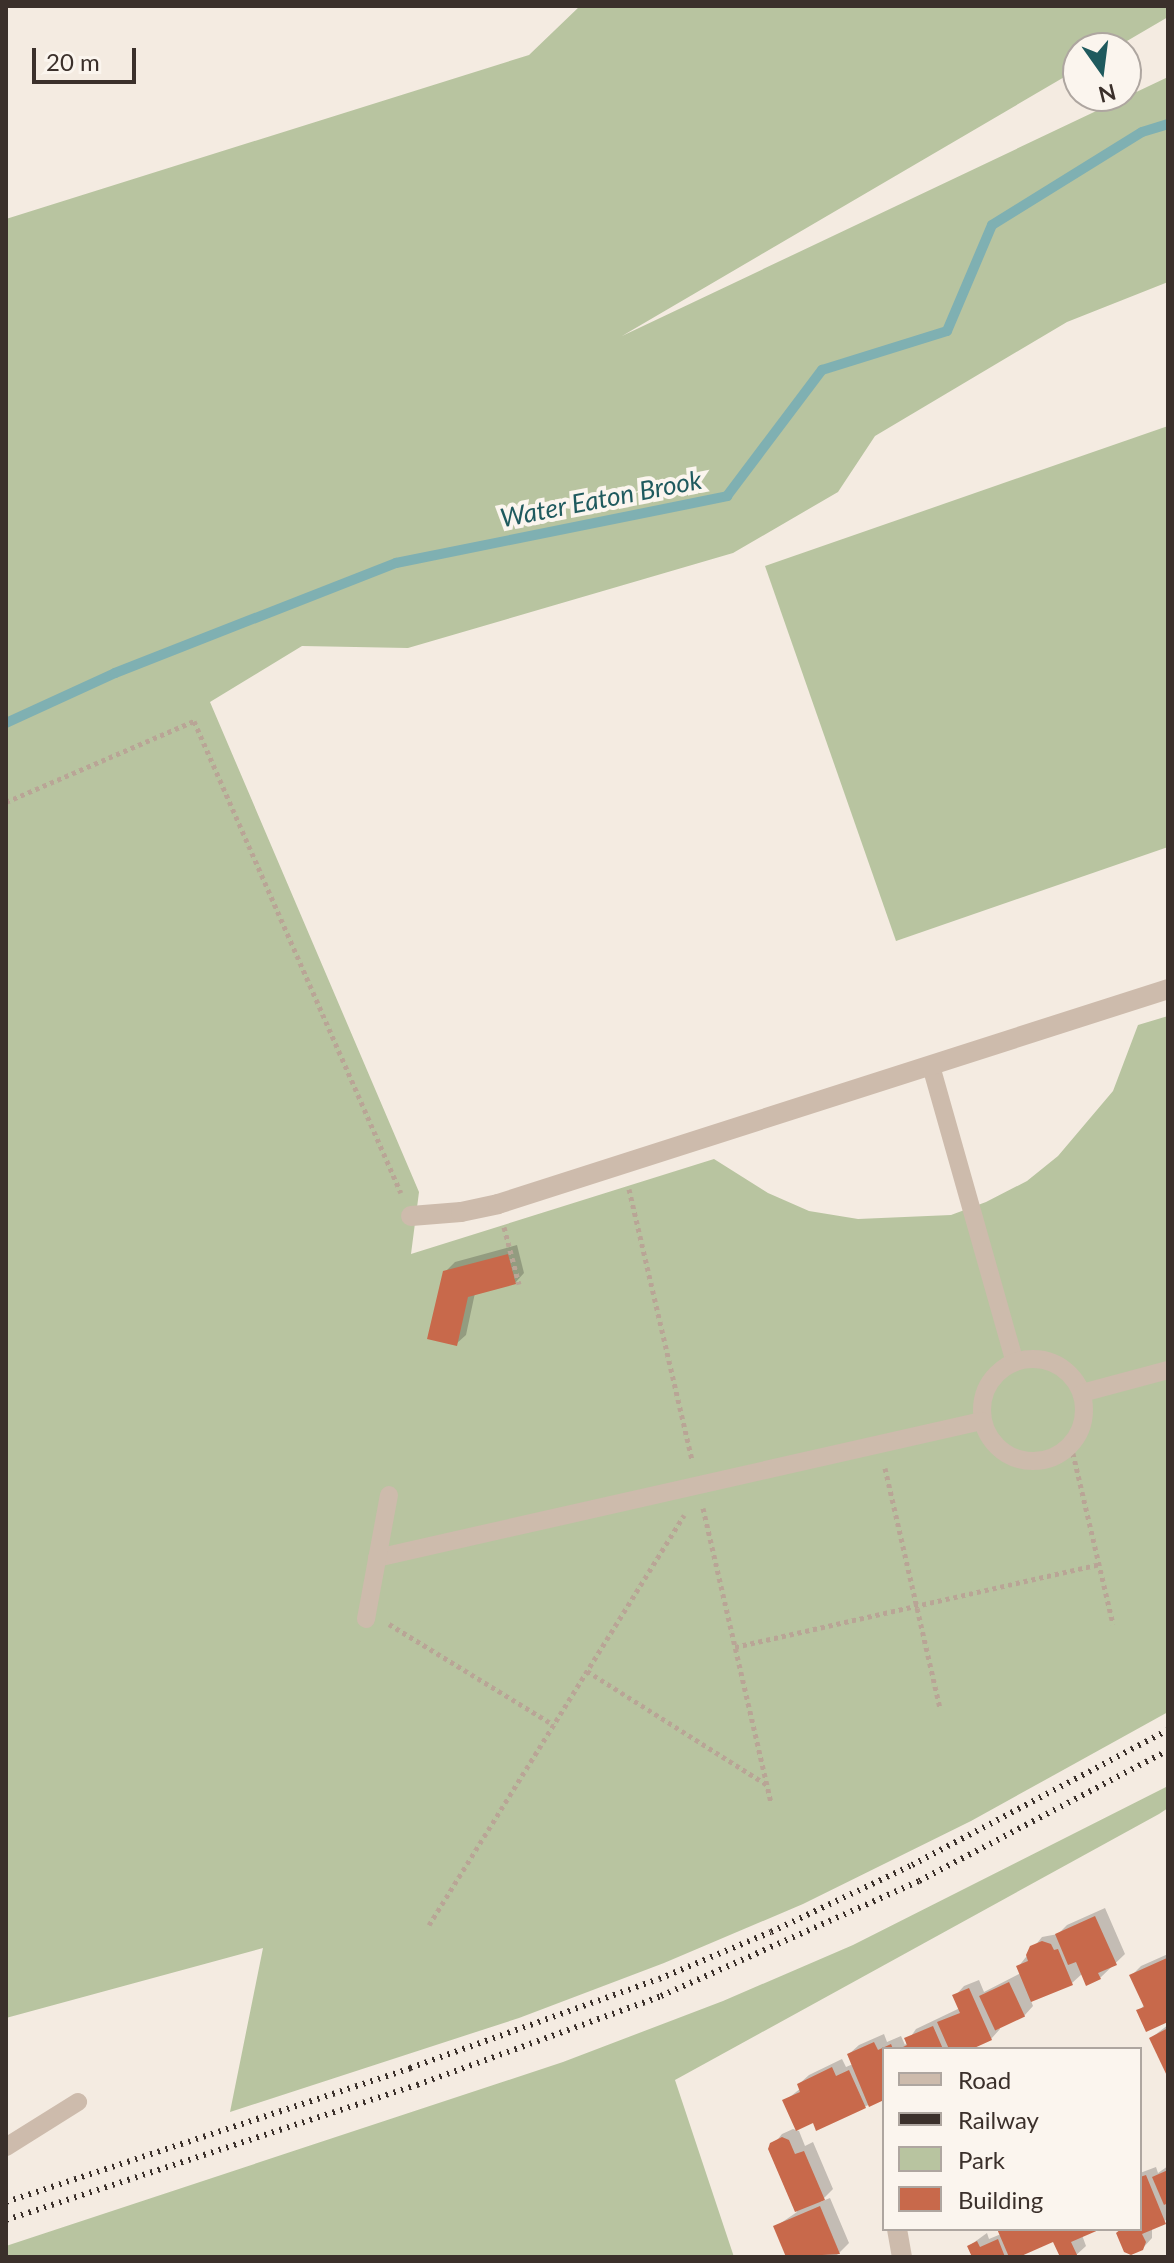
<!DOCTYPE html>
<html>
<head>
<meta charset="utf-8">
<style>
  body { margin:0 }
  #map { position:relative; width:1174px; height:2263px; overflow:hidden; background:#f4ebe1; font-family:Lato,sans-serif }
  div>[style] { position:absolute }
  .green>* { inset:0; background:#b8c4a0 }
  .shadow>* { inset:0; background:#0003 }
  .stream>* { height:10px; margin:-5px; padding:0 5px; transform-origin:5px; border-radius:5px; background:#7fb0b2 }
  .building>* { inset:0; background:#c8694b; transform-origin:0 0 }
  .path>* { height:5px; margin-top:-2.5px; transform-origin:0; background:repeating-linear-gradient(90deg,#b9a596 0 4px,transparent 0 8px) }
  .lane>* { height:18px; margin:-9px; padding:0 9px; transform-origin:9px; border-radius:9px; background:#cdbbac }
  .lane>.ring { margin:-9px; padding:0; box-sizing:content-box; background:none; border:18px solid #cdbbac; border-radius:50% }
  .street>* { height:20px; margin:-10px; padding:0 10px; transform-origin:10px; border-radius:10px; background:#cdbbac }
  .rail>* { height:6px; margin-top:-3px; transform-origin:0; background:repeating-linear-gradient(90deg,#3b302b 0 2px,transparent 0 8px) }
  span { translate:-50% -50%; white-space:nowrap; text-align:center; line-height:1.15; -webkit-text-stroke:8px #fbf5ee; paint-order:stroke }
  .water-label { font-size:26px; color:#1f5a5e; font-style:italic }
  .frame { position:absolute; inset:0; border:8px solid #3b302b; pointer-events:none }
  .legend { position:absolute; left:882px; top:2047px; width:260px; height:184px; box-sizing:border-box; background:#fbf5ee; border:2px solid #aea6a0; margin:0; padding:10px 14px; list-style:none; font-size:24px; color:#3b302b }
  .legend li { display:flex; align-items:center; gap:16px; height:40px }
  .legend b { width:40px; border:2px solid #aea6a0 }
  .north { position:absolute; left:1062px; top:32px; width:80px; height:80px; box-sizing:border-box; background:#fbf5ee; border:2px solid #aea6a0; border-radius:50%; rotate:166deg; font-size:22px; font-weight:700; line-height:32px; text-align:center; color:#3b302b }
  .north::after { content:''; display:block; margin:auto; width:28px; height:36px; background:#1f5a5e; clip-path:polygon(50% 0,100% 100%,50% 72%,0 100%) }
  .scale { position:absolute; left:32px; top:48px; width:104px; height:36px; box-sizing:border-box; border:4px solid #3b302b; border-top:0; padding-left:10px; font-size:24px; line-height:28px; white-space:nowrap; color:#3b302b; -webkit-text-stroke:6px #fbf5ee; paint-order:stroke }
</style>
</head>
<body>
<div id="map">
  <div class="green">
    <div style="clip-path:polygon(580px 6px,1168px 6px,1168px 17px,1115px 48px,1078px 48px,1078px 69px,622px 336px,1168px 77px,1168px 282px,1067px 322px,875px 436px,838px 492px,733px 553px,408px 648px,302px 646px,210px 702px,419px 1192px,411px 1254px,714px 1159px,768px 1193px,809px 1211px,858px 1219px,951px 1215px,986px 1202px,1027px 1181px,1058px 1156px,1113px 1091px,1138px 1025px,1168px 1016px,1168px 1712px,971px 1821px,803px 1904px,664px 1963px,519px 2018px,230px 2112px,263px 1948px,6px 2018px,6px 219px,529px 55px)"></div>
    <div style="clip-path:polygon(1168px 426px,1168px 847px,896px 941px,765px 566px)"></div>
    <div style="clip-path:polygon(1168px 1786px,1168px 1808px,1159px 1814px,675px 2080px,734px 2257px,6px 2257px,6px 2246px,563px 2062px,723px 2001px,853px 1945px)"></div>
  </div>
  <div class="shadow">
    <div style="clip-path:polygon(517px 1245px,524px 1273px,515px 1283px,475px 1293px,466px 1335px,456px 1344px,445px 1272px,455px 1262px)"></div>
    <div style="clip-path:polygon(1105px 1908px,1125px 1954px,1100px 1978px,1083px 1973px,1072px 1983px,1031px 2001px,1033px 2006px,1024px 2016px,999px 2026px,1000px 2029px,991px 2039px,967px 2049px,884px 2049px,884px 2098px,817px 2128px,814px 2121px,785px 2101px,801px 2088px,799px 2084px,809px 2075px,842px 2059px,846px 2067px,853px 2064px,849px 2054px,859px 2045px,884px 2034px,887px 2042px,901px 2036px,905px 2045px,916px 2029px,960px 2008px,955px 1996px,964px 1986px,979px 1980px,984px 1992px,1021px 1973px,1018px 1967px,1042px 1937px,1058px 1934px,1067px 1925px)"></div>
    <div style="clip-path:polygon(1168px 1954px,1168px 2020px,1147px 2029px,1139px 2011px,1145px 2004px,1132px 1975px,1141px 1966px)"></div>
    <div style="clip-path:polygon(1168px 2025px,1168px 2074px,1151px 2038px)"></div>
    <div style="clip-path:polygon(793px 2129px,799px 2131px,805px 2146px,813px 2142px,833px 2189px,820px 2202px,830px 2198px,849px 2243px,835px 2257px,804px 2254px,788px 2257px,775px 2227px,797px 2212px,770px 2149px,782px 2134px)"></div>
    <div style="clip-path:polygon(1168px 2166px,1168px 2219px,1152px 2227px,1152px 2238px,1142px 2249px,1122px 2229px,1140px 2229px,1140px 2173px,1156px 2167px,1158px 2173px)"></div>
    <div style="clip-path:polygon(999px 2229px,1096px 2229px,1082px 2235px,1086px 2246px,1074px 2257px,1062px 2257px,1054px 2240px,1018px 2257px,974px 2257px,969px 2246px,987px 2233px,989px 2239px,1001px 2234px)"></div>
  </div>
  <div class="stream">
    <div style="left:6px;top:723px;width:120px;rotate:-24.6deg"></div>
    <div style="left:115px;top:673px;width:302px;rotate:-21.4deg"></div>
    <div style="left:396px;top:563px;width:338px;rotate:-11.4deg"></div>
    <div style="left:727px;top:496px;width:158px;rotate:-53deg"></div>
    <div style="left:822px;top:370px;width:131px;rotate:-17.3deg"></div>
    <div style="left:947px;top:331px;width:115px;rotate:-67deg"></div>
    <div style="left:992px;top:225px;width:176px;rotate:-31.8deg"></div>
    <div style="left:1142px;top:132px;width:27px;rotate:-17deg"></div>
  </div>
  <div class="building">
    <div style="clip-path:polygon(508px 1254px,516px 1284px,468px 1297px,457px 1346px,427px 1339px,443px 1271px)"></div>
    <div style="clip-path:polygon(1095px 1916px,1117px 1965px,1098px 1973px,1101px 1979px,1086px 1986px,1076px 1962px,1068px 1965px,1055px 1934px)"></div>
    <div style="clip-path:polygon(1042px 1941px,1051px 1944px,1054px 1950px,1058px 1949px,1073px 1985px,1031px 2002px,1016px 1966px,1028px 1961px,1026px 1955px,1030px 1946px)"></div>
    <div style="clip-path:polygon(1167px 1958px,1168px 2022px,1146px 2032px,1136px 2010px,1144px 2007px,1129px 1975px)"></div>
    <div style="left:1009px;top:1982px;width:38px;height:33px;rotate:65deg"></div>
    <div style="clip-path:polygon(969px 1988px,992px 2040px,972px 2049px,949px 2049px,937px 2022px,960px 2013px,952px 1995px)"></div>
    <div style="clip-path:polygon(933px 2026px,943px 2049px,899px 2049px,907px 2045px,904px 2038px)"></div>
    <div style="clip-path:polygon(1168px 2028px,1168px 2078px,1149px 2038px)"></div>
    <div style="clip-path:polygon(874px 2042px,878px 2050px,891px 2044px,893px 2049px,884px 2049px,884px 2100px,869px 2107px,847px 2054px)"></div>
    <div style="clip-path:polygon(832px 2067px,836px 2076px,849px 2070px,866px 2108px,816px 2131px,813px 2123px,796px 2131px,782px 2100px,800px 2092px,797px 2084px)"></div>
    <div style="clip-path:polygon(782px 2137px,789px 2140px,795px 2154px,804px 2151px,825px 2200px,795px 2212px,768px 2149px,770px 2143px)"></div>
    <div style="clip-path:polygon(1168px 2170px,1168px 2203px,1164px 2205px,1152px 2177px)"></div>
    <div style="clip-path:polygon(1146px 2175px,1166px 2224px,1142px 2234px,1146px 2242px,1143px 2250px,1131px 2255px,1124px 2252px,1116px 2233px,1121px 2229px,1140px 2229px,1140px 2177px)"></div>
    <div style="clip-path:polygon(820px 2206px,840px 2254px,786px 2257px,773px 2226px)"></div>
    <div style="clip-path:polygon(997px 2229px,1101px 2229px,1071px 2242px,1078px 2257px,1060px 2257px,1053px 2242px,1019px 2257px,1009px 2257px)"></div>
    <div style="clip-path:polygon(998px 2239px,1005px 2257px,972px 2257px,967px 2246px,977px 2241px,980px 2247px)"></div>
  </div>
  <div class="path">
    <div style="left:6px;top:802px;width:205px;rotate:-23.3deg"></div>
    <div style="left:194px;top:721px;width:515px;rotate:66.32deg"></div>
    <div style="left:629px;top:1189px;width:278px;rotate:76.9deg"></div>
    <div style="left:504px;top:1227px;width:59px;rotate:75.3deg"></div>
    <div style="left:1071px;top:1445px;width:184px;rotate:76.8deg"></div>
    <div style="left:885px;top:1468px;width:246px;rotate:77.1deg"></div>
    <div style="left:703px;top:1508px;width:302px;rotate:77deg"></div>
    <div style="left:389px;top:1624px;width:193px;rotate:31.5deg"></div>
    <div style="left:735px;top:1647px;width:373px;rotate:-12.8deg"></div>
    <div style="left:587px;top:1671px;width:213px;rotate:32.3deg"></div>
    <div style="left:429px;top:1925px;width:483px;rotate:-58.1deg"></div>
  </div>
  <div class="lane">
    <div style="left:931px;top:1066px;width:308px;rotate:74.2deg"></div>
    <div class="ring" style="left:982px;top:1359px;width:84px;height:84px"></div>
    <div style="left:1082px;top:1393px;width:89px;rotate:-15deg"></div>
    <div style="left:377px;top:1558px;width:620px;rotate:-12.76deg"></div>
    <div style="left:366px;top:1619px;width:126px;rotate:-79.5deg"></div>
    <div style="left:6px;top:2147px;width:85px;rotate:-32deg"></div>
  </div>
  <div class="street">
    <div style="left:411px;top:1216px;width:50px;rotate:-4.6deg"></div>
    <div style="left:461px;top:1212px;width:38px;rotate:-12deg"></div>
    <div style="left:498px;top:1204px;width:704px;rotate:-17.79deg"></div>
    <div style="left:897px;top:2229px;width:28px;rotate:80deg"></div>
  </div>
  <div class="rail">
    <div style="left:6px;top:2202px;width:426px;rotate:-18.3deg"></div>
    <div style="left:410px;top:2068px;width:264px;rotate:-19.7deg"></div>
    <div style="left:659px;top:1979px;width:121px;rotate:-22.8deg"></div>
    <div style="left:771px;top:1932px;width:156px;rotate:-25.4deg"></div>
    <div style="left:912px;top:1865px;width:289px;rotate:-27.8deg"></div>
    <div style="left:6px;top:2220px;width:433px;rotate:-18.2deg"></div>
    <div style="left:417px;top:2085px;width:260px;rotate:-20deg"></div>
    <div style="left:661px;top:1996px;width:282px;rotate:-24deg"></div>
    <div style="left:919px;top:1881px;width:281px;rotate:-27.7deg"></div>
  </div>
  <div class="water-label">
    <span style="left:601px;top:499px;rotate:-11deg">Water Eaton Brook</span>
  </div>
  <div class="frame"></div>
  <ul class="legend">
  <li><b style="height:10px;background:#cdbbac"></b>Road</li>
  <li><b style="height:10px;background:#3b302b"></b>Railway</li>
  <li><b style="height:22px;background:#b8c4a0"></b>Park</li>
  <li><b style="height:22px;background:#c8694b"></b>Building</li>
  </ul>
  <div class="north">N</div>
  <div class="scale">20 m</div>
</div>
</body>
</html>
